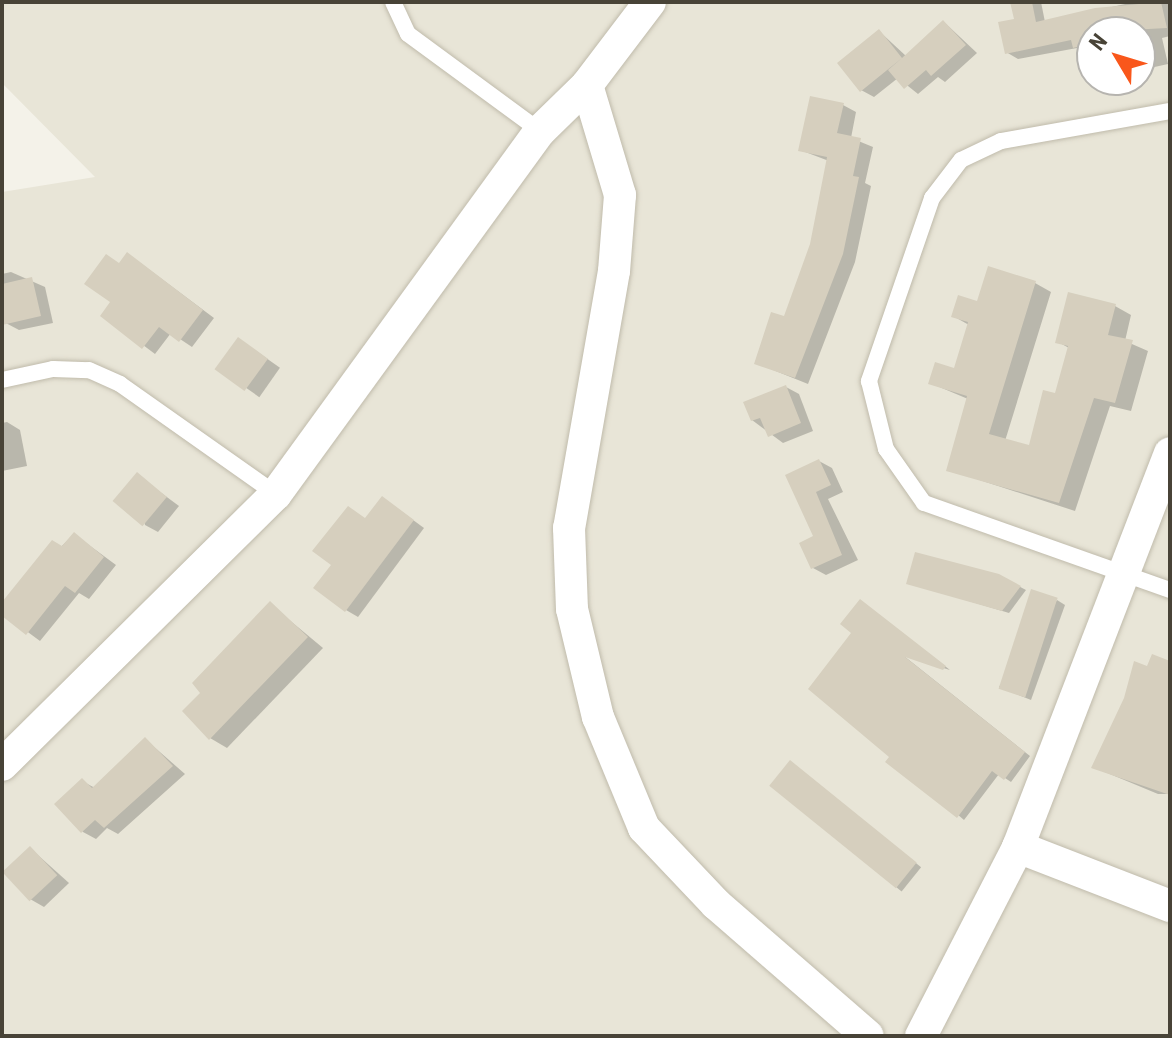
<!DOCTYPE html>
<html>
<head>
<meta charset="utf-8">
<style>
  body { margin:0 }
  #map { position:relative; width:1172px; height:1038px; overflow:hidden; background:#f4f2e9; font-family:"Roboto Condensed",sans-serif }
  div>[style] { position:absolute }
  .residential>* { inset:0; background:#e8e5d7 }
  .shadow>* { inset:0; background:#0003; transform-origin:0 0 }
  .building>* { inset:0; background:#d6cfbe; transform-origin:0 0 }
  .roads { filter:drop-shadow(0 0 2px #c0bbab) drop-shadow(0 0 2px #c0bbab) }
  .service>* { height:16px; margin:-8px; padding:0 8px; transform-origin:8px; border-radius:8px; background:#fff }
  .minor>* { height:32px; margin:-16px; padding:0 16px; transform-origin:16px; border-radius:16px; background:#fff }
  span { translate:-50% -50%; white-space:nowrap; text-align:center; line-height:1.15; -webkit-text-stroke:7px #fff; paint-order:stroke }
  .frame { position:absolute; inset:0; border:4px solid #484337; pointer-events:none }
  .north { position:absolute; left:1076px; top:16px; width:80px; height:80px; box-sizing:border-box; background:#fff; border:2px solid #b6b4af; border-radius:50%; rotate:308deg; font-size:22px; font-weight:700; line-height:32px; text-align:center; color:#484337 }
  .north::after { content:''; display:block; margin:auto; width:28px; height:36px; background:#f9571b; clip-path:polygon(50% 0,100% 100%,50% 72%,0 100%) }
</style>
</head>
<body>
<div id="map">
  <div class="residential">
    <div style="clip-path:polygon(evenodd,2px 2px,1170px 2px,1170px 1036px,2px 1036px,2px 192px,95px 177px,2px 83px,2px 2px,1092px 32px,1140px 32px,1140px 80px,1092px 80px,1092px 32px)"></div>
  </div>
  <div class="shadow">
    <div style="clip-path:polygon(1012px 2px,1041px 2px,1045px 22px,1134px 2px,1170px 2px,1170px 36px,1162px 38px,1168px 64px,1150px 68px,1140px 62px,1140px 32px,1092px 32px,1092px 52px,1077px 48px,1018px 59px,1006px 52px,1016px 20px)"></div>
    <div style="clip-path:polygon(944px 22px,977px 53px,945px 82px,938px 77px,918px 94px,898px 78px,874px 97px,861px 90px,879px 31px,906px 56px)"></div>
    <div style="clip-path:polygon(843px 105px,856px 112px,851px 138px,873px 147px,865px 183px,871px 186px,855px 262px,808px 384px,756px 363px,785px 319px,812px 244px,829px 161px,800px 150px)"></div>
    <div style="clip-path:polygon(139px 262px,214px 318px,192px 347px,171px 333px,155px 354px,103px 315px)"></div>
    <div style="clip-path:polygon(11px 272px,45px 287px,53px 323px,19px 330px,2px 321px,2px 274px)"></div>
    <div style="clip-path:polygon(1035px 283px,1051px 292px,1005px 441px,1031px 448px,1057px 395px,1069px 348px,1058px 342px,1115px 306px,1131px 315px,1125px 341px,1148px 351px,1131px 411px,1110px 406px,1075px 511px,949px 470px,968px 399px,930px 383px,956px 370px,969px 325px,953px 316px)"></div>
    <div style="left:239px;top:339px;width:50px;height:36px;rotate:35deg"></div>
    <div style="clip-path:polygon(786px 387px,799px 394px,813px 431px,783px 443px,752px 420px)"></div>
    <div style="clip-path:polygon(7px 422px,20px 430px,27px 466px,2px 471px,2px 423px)"></div>
    <div style="clip-path:polygon(819px 461px,832px 468px,843px 492px,828px 499px,858px 560px,826px 575px,813px 568px,816px 537px,788px 476px)"></div>
    <div style="clip-path:polygon(137px 475px,179px 506px,158px 532px,145px 525px)"></div>
    <div style="clip-path:polygon(394px 506px,424px 528px,358px 617px,346px 610px,333px 565px,366px 520px)"></div>
    <div style="clip-path:polygon(74px 534px,116px 565px,89px 599px,79px 593px,40px 641px,2px 613px,2px 605px)"></div>
    <div style="clip-path:polygon(999px 576px,1026px 590px,1009px 613px,909px 583px)"></div>
    <div style="clip-path:polygon(1057px 600px,1065px 605px,1031px 700px,999px 687px)"></div>
    <div style="clip-path:polygon(270px 604px,323px 648px,227px 748px,210px 738px,203px 693px)"></div>
    <div style="clip-path:polygon(866px 605px,950px 670px,904px 656px,1030px 756px,1011px 782px,999px 774px,964px 820px,891px 757px,854px 632px)"></div>
    <div style="clip-path:polygon(1170px 663px,1170px 794px,1158px 794px,1093px 767px,1148px 669px)"></div>
    <div style="clip-path:polygon(145px 739px,185px 774px,118px 834px,107px 828px,96px 839px,83px 832px,57px 804px,82px 781px,95px 788px)"></div>
    <div style="left:796px;top:766px;width:161px;height:31px;rotate:39deg"></div>
    <div style="clip-path:polygon(30px 848px,69px 883px,44px 907px,30px 899px)"></div>
  </div>
  <div class="building">
    <div style="clip-path:polygon(1010px 2px,1032px 2px,1036px 22px,1095px 8px,1161px 2px,1167px 28px,1092px 32px,1092px 43px,1073px 48px,1071px 40px,1005px 54px,998px 22px,1014px 19px)"></div>
    <div style="clip-path:polygon(943px 20px,966px 45px,931px 76px,926px 70px,904px 89px,888px 70px,902px 58px,860px 92px,837px 63px,879px 29px,902px 58px)"></div>
    <div style="clip-path:polygon(810px 96px,844px 103px,837px 133px,861px 138px,853px 176px,859px 177px,843px 254px,795px 378px,754px 364px,771px 312px,784px 316px,810px 244px,827px 157px,798px 151px)"></div>
    <div style="clip-path:polygon(127px 252px,203px 310px,179px 342px,159px 327px,142px 349px,100px 316px,110px 302px,84px 284px,106px 254px,119px 263px)"></div>
    <div style="clip-path:polygon(988px 266px,1036px 281px,989px 434px,1029px 445px,1043px 390px,1055px 393px,1068px 346px,1055px 343px,1068px 292px,1116px 304px,1108px 335px,1133px 340px,1115px 403px,1094px 398px,1059px 503px,946px 471px,967px 396px,928px 384px,935px 362px,954px 368px,968px 322px,951px 317px,958px 295px,977px 301px)"></div>
    <div style="clip-path:polygon(32px 277px,41px 316px,2px 325px,2px 284px)"></div>
    <div style="left:238px;top:337px;width:37px;height:40px;rotate:36deg"></div>
    <div style="clip-path:polygon(786px 385px,801px 423px,768px 437px,760px 418px,751px 421px,743px 402px)"></div>
    <div style="clip-path:polygon(819px 459px,831px 485px,816px 492px,842px 555px,811px 569px,799px 543px,813px 536px,785px 475px)"></div>
    <div style="left:137px;top:472px;width:39px;height:38px;rotate:40deg"></div>
    <div style="clip-path:polygon(382px 496px,414px 520px,345px 612px,313px 588px,331px 565px,312px 551px,348px 506px,365px 518px)"></div>
    <div style="clip-path:polygon(74px 532px,104px 557px,75px 593px,65px 586px,26px 635px,2px 616px,2px 602px,52px 540px,62px 546px)"></div>
    <div style="clip-path:polygon(915px 552px,999px 574px,1021px 586px,1002px 611px,906px 584px)"></div>
    <div style="left:1031px;top:589px;width:28px;height:105px;rotate:18deg"></div>
    <div style="clip-path:polygon(860px 599px,946px 666px,943px 670px,905px 657px,1025px 752px,1004px 780px,992px 771px,957px 818px,885px 762px,889px 757px,808px 689px,851px 633px,840px 624px)"></div>
    <div style="clip-path:polygon(270px 601px,308px 637px,209px 740px,182px 711px,200px 693px,192px 683px)"></div>
    <div style="clip-path:polygon(1152px 654px,1170px 661px,1170px 795px,1091px 768px,1124px 698px,1134px 661px,1147px 666px)"></div>
    <div style="clip-path:polygon(145px 737px,173px 766px,104px 828px,95px 820px,81px 833px,54px 804px,82px 778px,92px 788px)"></div>
    <div style="left:790px;top:760px;width:163px;height:33px;rotate:39deg"></div>
    <div style="left:30px;top:846px;width:40px;height:38px;rotate:47deg"></div>
  </div>
  <div class="roads">
    <div class="service">
      <div style="left:393px;top:2px;width:35px;rotate:65deg"></div>
      <div style="left:408px;top:34px;width:164px;rotate:36.3deg"></div>
      <div style="left:1170px;top:111px;width:172px;rotate:169.9deg"></div>
      <div style="left:1001px;top:141px;width:44px;rotate:154.6deg"></div>
      <div style="left:961px;top:160px;width:48px;rotate:127.3deg"></div>
      <div style="left:932px;top:198px;width:194px;rotate:109deg"></div>
      <div style="left:869px;top:381px;width:70px;rotate:76deg"></div>
      <div style="left:886px;top:449px;width:66px;rotate:54.9deg"></div>
      <div style="left:924px;top:503px;width:261px;rotate:19.5deg"></div>
      <div style="left:2px;top:380px;width:52px;rotate:-12.2deg"></div>
      <div style="left:53px;top:369px;width:36px;rotate:2deg"></div>
      <div style="left:89px;top:370px;width:34px;rotate:24deg"></div>
      <div style="left:120px;top:384px;width:191px;rotate:35.2deg"></div>
    </div>
    <div class="minor">
      <div style="left:587px;top:85px;width:115px;rotate:73.3deg"></div>
      <div style="left:620px;top:195px;width:76px;rotate:94.5deg"></div>
      <div style="left:614px;top:271px;width:261px;rotate:99.9deg"></div>
      <div style="left:569px;top:528px;width:81px;rotate:87.9deg"></div>
      <div style="left:572px;top:609px;width:111px;rotate:76.5deg"></div>
      <div style="left:598px;top:717px;width:120px;rotate:67.5deg"></div>
      <div style="left:644px;top:828px;width:105px;rotate:46.5deg"></div>
      <div style="left:716px;top:904px;width:201px;rotate:41deg"></div>
      <div style="left:2px;top:765px;width:385px;rotate:-44.7deg"></div>
      <div style="left:276px;top:494px;width:449px;rotate:-54deg"></div>
      <div style="left:540px;top:131px;width:66px;rotate:-44.4deg"></div>
      <div style="left:587px;top:85px;width:104px;rotate:-52.8deg"></div>
      <div style="left:1018px;top:847px;width:163px;rotate:21.2deg"></div>
      <div style="left:921px;top:1036px;width:212px;rotate:-62.8deg"></div>
      <div style="left:1018px;top:847px;width:422px;rotate:-68.9deg"></div>
    </div>
  </div>
  <div class="frame"></div>
  <div class="north">N</div>
</div>
</body>
</html>
